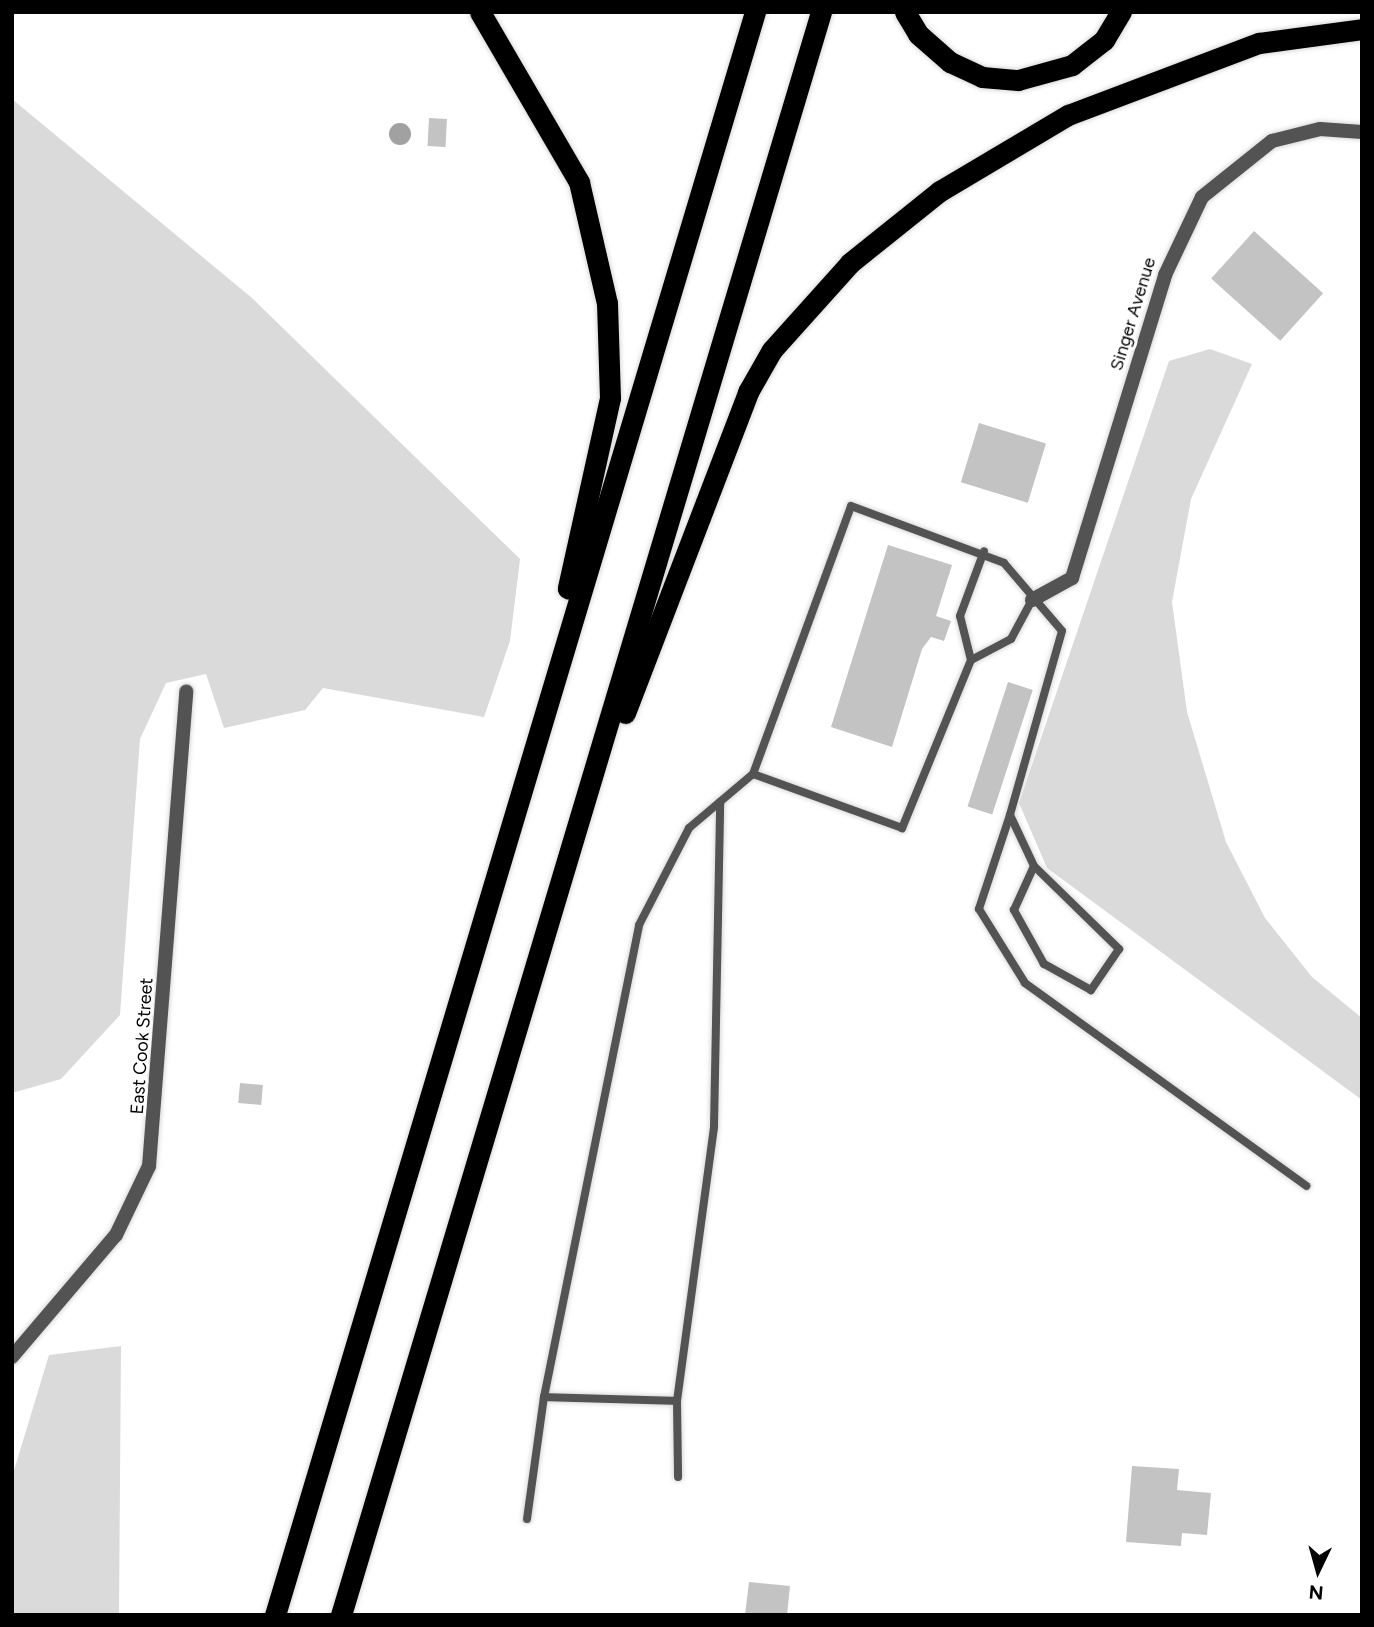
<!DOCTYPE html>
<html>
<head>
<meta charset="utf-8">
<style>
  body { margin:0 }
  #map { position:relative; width:1374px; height:1627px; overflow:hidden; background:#fff; font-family:Figtree,sans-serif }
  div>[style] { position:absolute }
  .green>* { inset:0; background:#dadada }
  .water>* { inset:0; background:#a1a1a1 }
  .round { border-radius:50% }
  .building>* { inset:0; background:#c3c3c3; transform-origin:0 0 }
  .roads { filter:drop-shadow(0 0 2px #dbdbdb) drop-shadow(0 0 2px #dbdbdb) }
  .lane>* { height:8px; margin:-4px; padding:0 4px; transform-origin:4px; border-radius:4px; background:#535353 }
  .street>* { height:14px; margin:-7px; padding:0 7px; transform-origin:7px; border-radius:7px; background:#535353 }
  .highway>* { height:21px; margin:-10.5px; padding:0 10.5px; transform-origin:10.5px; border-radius:10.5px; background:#000 }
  span { translate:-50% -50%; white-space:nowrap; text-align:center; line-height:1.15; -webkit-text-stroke:6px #fff; paint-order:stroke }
  .street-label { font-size:18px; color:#000 }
  .frame { position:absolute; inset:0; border:14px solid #000; pointer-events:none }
  .north { position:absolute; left:1283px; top:1536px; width:70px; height:70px; -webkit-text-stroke:5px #fff; paint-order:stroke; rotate:185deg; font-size:19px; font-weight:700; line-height:28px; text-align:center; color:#000 }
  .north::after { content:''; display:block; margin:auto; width:24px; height:32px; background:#000; clip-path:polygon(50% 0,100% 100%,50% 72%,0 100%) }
</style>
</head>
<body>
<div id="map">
  <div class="green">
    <div style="clip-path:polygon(12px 99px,252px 298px,520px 559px,510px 641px,484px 717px,323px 688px,305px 710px,224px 728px,206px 674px,166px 683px,140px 739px,120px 1015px,61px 1079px,12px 1093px)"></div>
    <div style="clip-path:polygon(1210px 349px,1252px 364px,1191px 499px,1172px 602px,1187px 712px,1226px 842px,1265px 918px,1312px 977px,1362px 1018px,1362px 1100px,1047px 868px,1019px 803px,1169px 361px)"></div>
    <div style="clip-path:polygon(121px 1346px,119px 1615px,12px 1615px,12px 1477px,49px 1355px)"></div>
  </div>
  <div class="water">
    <div class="round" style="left:389px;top:123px;width:22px;height:22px"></div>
  </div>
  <div class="building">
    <div style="left:429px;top:118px;width:18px;height:28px;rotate:3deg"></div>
    <div style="left:1254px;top:231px;width:93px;height:64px;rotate:42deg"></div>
    <div style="left:979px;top:423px;width:70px;height:62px;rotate:17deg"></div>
    <div style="clip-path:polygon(888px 545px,952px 565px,936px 616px,951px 621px,944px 641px,931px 637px,922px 649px,892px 747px,831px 727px)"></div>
    <div style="left:1008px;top:682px;width:26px;height:131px;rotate:18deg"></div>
    <div style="left:240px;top:1083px;width:23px;height:20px;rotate:5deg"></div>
    <div style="clip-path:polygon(1132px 1466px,1179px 1469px,1177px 1490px,1211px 1493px,1207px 1535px,1182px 1533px,1181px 1546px,1126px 1542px)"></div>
    <div style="clip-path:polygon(749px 1582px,790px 1586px,787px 1615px,745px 1615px)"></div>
  </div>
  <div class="roads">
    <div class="lane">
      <div style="left:1032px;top:600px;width:44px;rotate:118.3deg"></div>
      <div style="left:1011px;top:639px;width:45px;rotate:152.3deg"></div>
      <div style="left:971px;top:660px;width:182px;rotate:112.3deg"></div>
      <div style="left:902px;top:828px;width:158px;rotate:-160.1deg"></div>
      <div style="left:753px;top:774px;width:285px;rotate:-69.9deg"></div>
      <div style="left:851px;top:506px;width:163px;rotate:20.4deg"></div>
      <div style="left:1004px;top:563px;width:89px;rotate:49.5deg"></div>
      <div style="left:1062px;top:631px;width:191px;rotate:105.8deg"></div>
      <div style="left:1010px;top:815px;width:56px;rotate:64.8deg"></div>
      <div style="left:1034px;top:866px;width:119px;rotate:44.3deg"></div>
      <div style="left:1119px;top:949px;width:50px;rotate:124.3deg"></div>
      <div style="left:1091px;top:990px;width:54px;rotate:-151deg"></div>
      <div style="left:1044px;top:964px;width:62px;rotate:-119.1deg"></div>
      <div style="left:1014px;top:910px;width:48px;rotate:-65.6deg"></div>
      <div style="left:971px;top:660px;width:45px;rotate:-104deg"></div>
      <div style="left:960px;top:616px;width:69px;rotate:-69.7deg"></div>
      <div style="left:1010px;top:815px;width:99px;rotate:108.3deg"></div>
      <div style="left:979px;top:909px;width:87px;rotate:58.1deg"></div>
      <div style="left:1025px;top:983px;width:347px;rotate:35.8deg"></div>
      <div style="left:544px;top:1397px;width:133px;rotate:1.7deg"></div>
      <div style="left:677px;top:1401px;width:277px;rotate:-82.3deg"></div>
      <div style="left:714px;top:1126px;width:324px;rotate:-88.9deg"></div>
      <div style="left:677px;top:1401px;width:76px;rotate:89.2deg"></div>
      <div style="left:527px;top:1519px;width:123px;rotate:-82.1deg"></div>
      <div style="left:544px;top:1397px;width:481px;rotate:-78.6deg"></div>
      <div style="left:639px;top:925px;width:109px;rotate:-62.7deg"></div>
      <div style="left:689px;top:828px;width:84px;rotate:-40.2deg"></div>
    </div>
    <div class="street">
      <div style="left:1032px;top:600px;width:46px;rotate:-28.8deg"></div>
      <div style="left:1072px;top:578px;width:317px;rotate:-72.9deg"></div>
      <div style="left:1165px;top:275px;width:86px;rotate:-64.6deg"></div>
      <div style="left:1202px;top:197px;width:90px;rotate:-38.7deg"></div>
      <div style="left:1272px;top:141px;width:49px;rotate:-14deg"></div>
      <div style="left:1320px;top:129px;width:42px;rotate:4.1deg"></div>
      <div style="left:12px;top:1357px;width:160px;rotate:-49.6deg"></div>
      <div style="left:116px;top:1235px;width:76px;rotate:-64.4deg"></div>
      <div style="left:149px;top:1166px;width:476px;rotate:-85.5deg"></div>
    </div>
    <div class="highway">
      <div style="left:480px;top:12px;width:197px;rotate:59.8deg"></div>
      <div style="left:579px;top:182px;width:124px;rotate:77deg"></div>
      <div style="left:607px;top:303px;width:95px;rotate:88.2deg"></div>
      <div style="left:610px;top:398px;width:195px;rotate:102.5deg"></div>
      <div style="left:905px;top:12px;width:26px;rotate:59deg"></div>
      <div style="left:918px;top:34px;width:43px;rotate:41.2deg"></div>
      <div style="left:950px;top:62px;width:35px;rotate:25deg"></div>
      <div style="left:982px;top:77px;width:36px;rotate:5deg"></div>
      <div style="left:1018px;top:80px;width:56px;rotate:-15.5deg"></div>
      <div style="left:1072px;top:65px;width:41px;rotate:-38deg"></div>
      <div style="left:1104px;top:40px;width:33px;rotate:-59deg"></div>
      <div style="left:625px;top:713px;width:344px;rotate:-69deg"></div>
      <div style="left:748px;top:392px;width:48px;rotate:-60.3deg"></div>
      <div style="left:772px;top:350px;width:117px;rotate:-48.1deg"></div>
      <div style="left:850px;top:263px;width:115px;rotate:-38.7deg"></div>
      <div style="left:940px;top:191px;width:149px;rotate:-30.7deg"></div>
      <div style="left:1068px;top:115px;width:204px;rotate:-20.7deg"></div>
      <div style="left:1259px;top:43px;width:104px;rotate:-7.7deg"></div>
      <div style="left:275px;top:1615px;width:1673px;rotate:-73.33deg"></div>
      <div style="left:341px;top:1615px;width:1673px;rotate:-73.33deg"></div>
    </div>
  </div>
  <div class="street-label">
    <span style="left:1133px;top:314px;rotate:-73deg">Singer Avenue</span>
    <span style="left:142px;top:1046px;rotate:-86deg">East Cook Street</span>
  </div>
  <div class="frame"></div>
  <div class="north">N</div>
</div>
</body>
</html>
